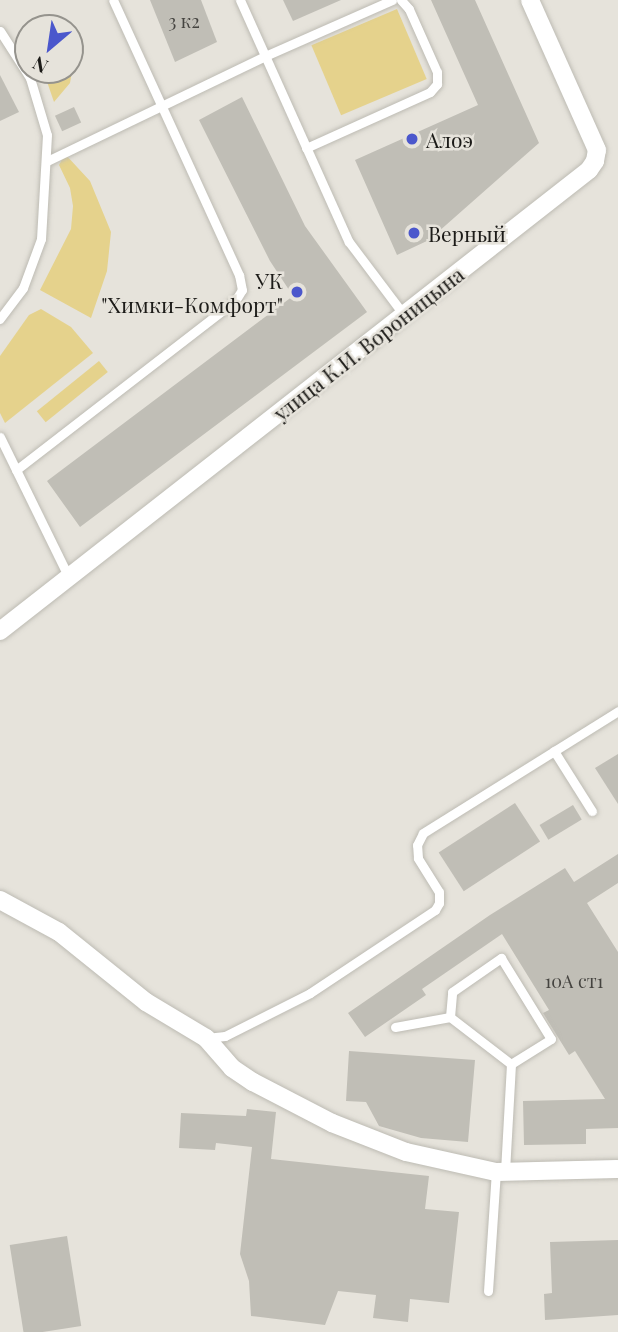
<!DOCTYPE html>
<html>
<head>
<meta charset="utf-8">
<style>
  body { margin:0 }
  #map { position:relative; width:618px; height:1332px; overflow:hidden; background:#e6e3db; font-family:"Playfair Display",serif }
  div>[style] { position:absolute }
  .green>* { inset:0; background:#e5d28c; transform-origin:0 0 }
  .building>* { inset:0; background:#c0beb6; transform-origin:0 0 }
  .roads { filter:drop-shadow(0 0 2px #bdbbb3) drop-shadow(0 0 2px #bdbbb3) }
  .lane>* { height:9px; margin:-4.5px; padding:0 4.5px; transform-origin:4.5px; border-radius:4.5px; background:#fff }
  .street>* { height:18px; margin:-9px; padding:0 9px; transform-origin:9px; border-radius:9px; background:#fff }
  .dots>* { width:19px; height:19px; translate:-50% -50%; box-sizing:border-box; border:4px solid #e6e3db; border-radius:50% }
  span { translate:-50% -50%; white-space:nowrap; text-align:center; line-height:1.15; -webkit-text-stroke:5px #e6e3db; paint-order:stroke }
  .number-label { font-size:18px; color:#454440 }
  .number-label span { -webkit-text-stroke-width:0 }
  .poi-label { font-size:21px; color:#1c1b18 }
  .left { translate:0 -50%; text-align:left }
  .right { translate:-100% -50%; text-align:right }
  .street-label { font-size:21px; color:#1c1b18 }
  .north { position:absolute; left:14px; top:14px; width:70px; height:70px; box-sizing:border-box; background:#e6e3db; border:2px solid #95938d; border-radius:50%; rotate:209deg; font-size:19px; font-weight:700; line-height:28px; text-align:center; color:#1c1b18 }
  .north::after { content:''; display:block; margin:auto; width:24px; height:32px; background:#4b57cc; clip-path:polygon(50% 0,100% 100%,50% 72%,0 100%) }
</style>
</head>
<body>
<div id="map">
  <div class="green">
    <div style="left:397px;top:9px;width:76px;height:93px;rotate:67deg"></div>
    <div style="clip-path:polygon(70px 53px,73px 66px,70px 83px,54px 102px,43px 70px,70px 70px)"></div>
    <div style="clip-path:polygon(65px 154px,90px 181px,111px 232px,107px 271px,91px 318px,40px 290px,71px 229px,73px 206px,70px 188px,59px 165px)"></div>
    <div style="clip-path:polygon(41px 309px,71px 327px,93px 353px,5px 423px,0 413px,0 356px,29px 315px)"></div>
    <div style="left:99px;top:361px;width:14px;height:80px;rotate:51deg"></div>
  </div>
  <div class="building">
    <div style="clip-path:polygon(150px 0,201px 0,217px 42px,175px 62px)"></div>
    <div style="clip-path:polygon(283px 0,341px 0,293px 21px)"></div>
    <div style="clip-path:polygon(431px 0,475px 0,539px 143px,429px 240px,397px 255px,355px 160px,478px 105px)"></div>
    <div style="clip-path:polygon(0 75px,19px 112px,0 121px)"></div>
    <div style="clip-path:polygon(242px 97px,305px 226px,367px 312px,80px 527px,47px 481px,293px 296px,270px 261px,199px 120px)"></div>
    <div style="left:74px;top:107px;width:17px;height:21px;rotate:65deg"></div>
    <div style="clip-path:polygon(618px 754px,618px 804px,595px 768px)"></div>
    <div style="left:515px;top:803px;width:46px;height:91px;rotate:57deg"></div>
    <div style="left:573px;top:805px;width:17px;height:39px;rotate:59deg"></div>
    <div style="clip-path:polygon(618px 854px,618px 883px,587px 903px,618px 952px,618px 1128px,586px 1129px,586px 1144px,524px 1145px,523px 1101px,605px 1099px,575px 1051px,569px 1055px,543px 1013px,549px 1010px,502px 934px,422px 989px,426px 995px,365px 1037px,348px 1013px,490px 915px,565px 868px,574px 882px)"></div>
    <div style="clip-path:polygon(349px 1051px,475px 1060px,468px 1142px,421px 1138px,379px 1126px,366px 1102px,346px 1101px)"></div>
    <div style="clip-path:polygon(247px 1109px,276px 1112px,271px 1159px,429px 1176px,425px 1209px,459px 1212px,449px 1303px,410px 1299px,408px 1322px,373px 1318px,376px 1295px,338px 1291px,325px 1325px,251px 1316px,249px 1281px,240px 1254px,252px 1147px,216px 1143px,215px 1150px,179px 1148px,181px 1113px,246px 1116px)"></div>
    <div style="left:67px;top:1236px;width:91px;height:58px;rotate:81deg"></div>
    <div style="clip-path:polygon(618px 1240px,618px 1315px,545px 1320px,544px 1294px,552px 1293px,550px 1242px)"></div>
  </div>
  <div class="roads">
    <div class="lane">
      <div style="left:240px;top:0;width:265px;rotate:65.8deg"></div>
      <div style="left:349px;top:242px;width:91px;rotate:53deg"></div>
      <div style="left:0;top:31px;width:56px;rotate:57.4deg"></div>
      <div style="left:30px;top:78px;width:59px;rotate:73.4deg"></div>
      <div style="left:47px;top:135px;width:104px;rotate:93.3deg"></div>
      <div style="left:41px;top:239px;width:52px;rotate:110.2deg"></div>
      <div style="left:23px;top:288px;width:39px;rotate:127deg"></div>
      <div style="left:306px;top:148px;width:136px;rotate:-24.3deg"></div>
      <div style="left:430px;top:92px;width:11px;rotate:-49deg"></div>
      <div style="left:437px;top:84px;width:12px;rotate:-90deg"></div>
      <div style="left:437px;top:72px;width:69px;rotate:-114deg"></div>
      <div style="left:409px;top:9px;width:12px;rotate:-132deg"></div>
      <div style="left:47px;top:161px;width:242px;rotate:-25.7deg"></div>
      <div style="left:265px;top:56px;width:139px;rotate:-23.8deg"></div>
      <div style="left:0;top:437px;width:157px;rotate:63.9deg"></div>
      <div style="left:16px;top:470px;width:277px;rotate:-37.7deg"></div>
      <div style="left:235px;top:301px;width:13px;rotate:-58deg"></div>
      <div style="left:242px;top:290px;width:15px;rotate:-101deg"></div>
      <div style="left:239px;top:275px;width:302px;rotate:-114.6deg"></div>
      <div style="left:554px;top:751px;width:71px;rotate:57.7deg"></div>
      <div style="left:450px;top:1017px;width:77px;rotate:37.6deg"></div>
      <div style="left:395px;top:1027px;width:56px;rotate:-10.3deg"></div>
      <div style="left:450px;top:1017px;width:25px;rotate:-85deg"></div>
      <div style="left:452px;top:992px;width:60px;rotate:-34.8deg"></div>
      <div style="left:501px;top:958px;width:95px;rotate:58.3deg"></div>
      <div style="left:551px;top:1039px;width:47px;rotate:148deg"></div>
      <div style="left:511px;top:1064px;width:108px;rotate:93.2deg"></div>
      <div style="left:206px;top:1038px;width:19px;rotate:-6deg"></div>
      <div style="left:225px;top:1036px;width:95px;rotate:-26.8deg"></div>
      <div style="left:310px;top:993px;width:150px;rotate:-33.6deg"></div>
      <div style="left:435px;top:910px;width:8px;rotate:-60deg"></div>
      <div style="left:439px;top:903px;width:11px;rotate:-90deg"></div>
      <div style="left:439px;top:892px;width:40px;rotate:-122deg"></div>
      <div style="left:418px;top:858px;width:13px;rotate:-94deg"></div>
      <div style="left:417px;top:845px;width:13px;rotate:-63deg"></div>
      <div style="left:423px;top:833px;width:230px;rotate:-32deg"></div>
      <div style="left:488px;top:1291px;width:119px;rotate:-86.2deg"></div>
    </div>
    <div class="street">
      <div style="left:0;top:631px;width:748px;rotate:-38.05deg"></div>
      <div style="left:589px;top:170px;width:11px;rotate:-56deg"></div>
      <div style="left:595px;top:161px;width:11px;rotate:-80deg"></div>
      <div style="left:597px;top:150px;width:164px;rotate:-114.1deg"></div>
      <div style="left:0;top:900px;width:67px;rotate:28.5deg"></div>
      <div style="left:59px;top:932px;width:112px;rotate:38.8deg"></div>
      <div style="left:146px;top:1002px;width:70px;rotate:31deg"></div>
      <div style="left:206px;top:1038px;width:40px;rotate:49deg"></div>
      <div style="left:232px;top:1068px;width:25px;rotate:34deg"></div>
      <div style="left:253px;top:1082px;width:89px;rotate:27.4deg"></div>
      <div style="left:332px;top:1123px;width:79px;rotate:21.4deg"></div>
      <div style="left:406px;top:1152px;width:92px;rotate:12.5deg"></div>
      <div style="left:496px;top:1172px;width:122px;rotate:-1.4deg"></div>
    </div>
  </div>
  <div class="dots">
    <div style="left:412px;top:139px;background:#4b57cc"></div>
    <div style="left:414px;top:233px;background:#4b57cc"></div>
    <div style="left:297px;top:292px;background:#4b57cc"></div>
  </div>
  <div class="number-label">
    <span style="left:184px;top:21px">3 к2</span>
    <span style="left:574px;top:981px">10A ст1</span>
  </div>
  <div class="poi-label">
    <span class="left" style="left:426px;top:139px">Алоэ</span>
    <span class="left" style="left:428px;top:233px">Верный</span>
    <span class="right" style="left:283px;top:292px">УК<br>"Химки-Комфорт"</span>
  </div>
  <div class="street-label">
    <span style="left:368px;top:343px;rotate:-38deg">улица К.И. Вороницына</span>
  </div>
  <div class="north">N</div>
</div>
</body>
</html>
